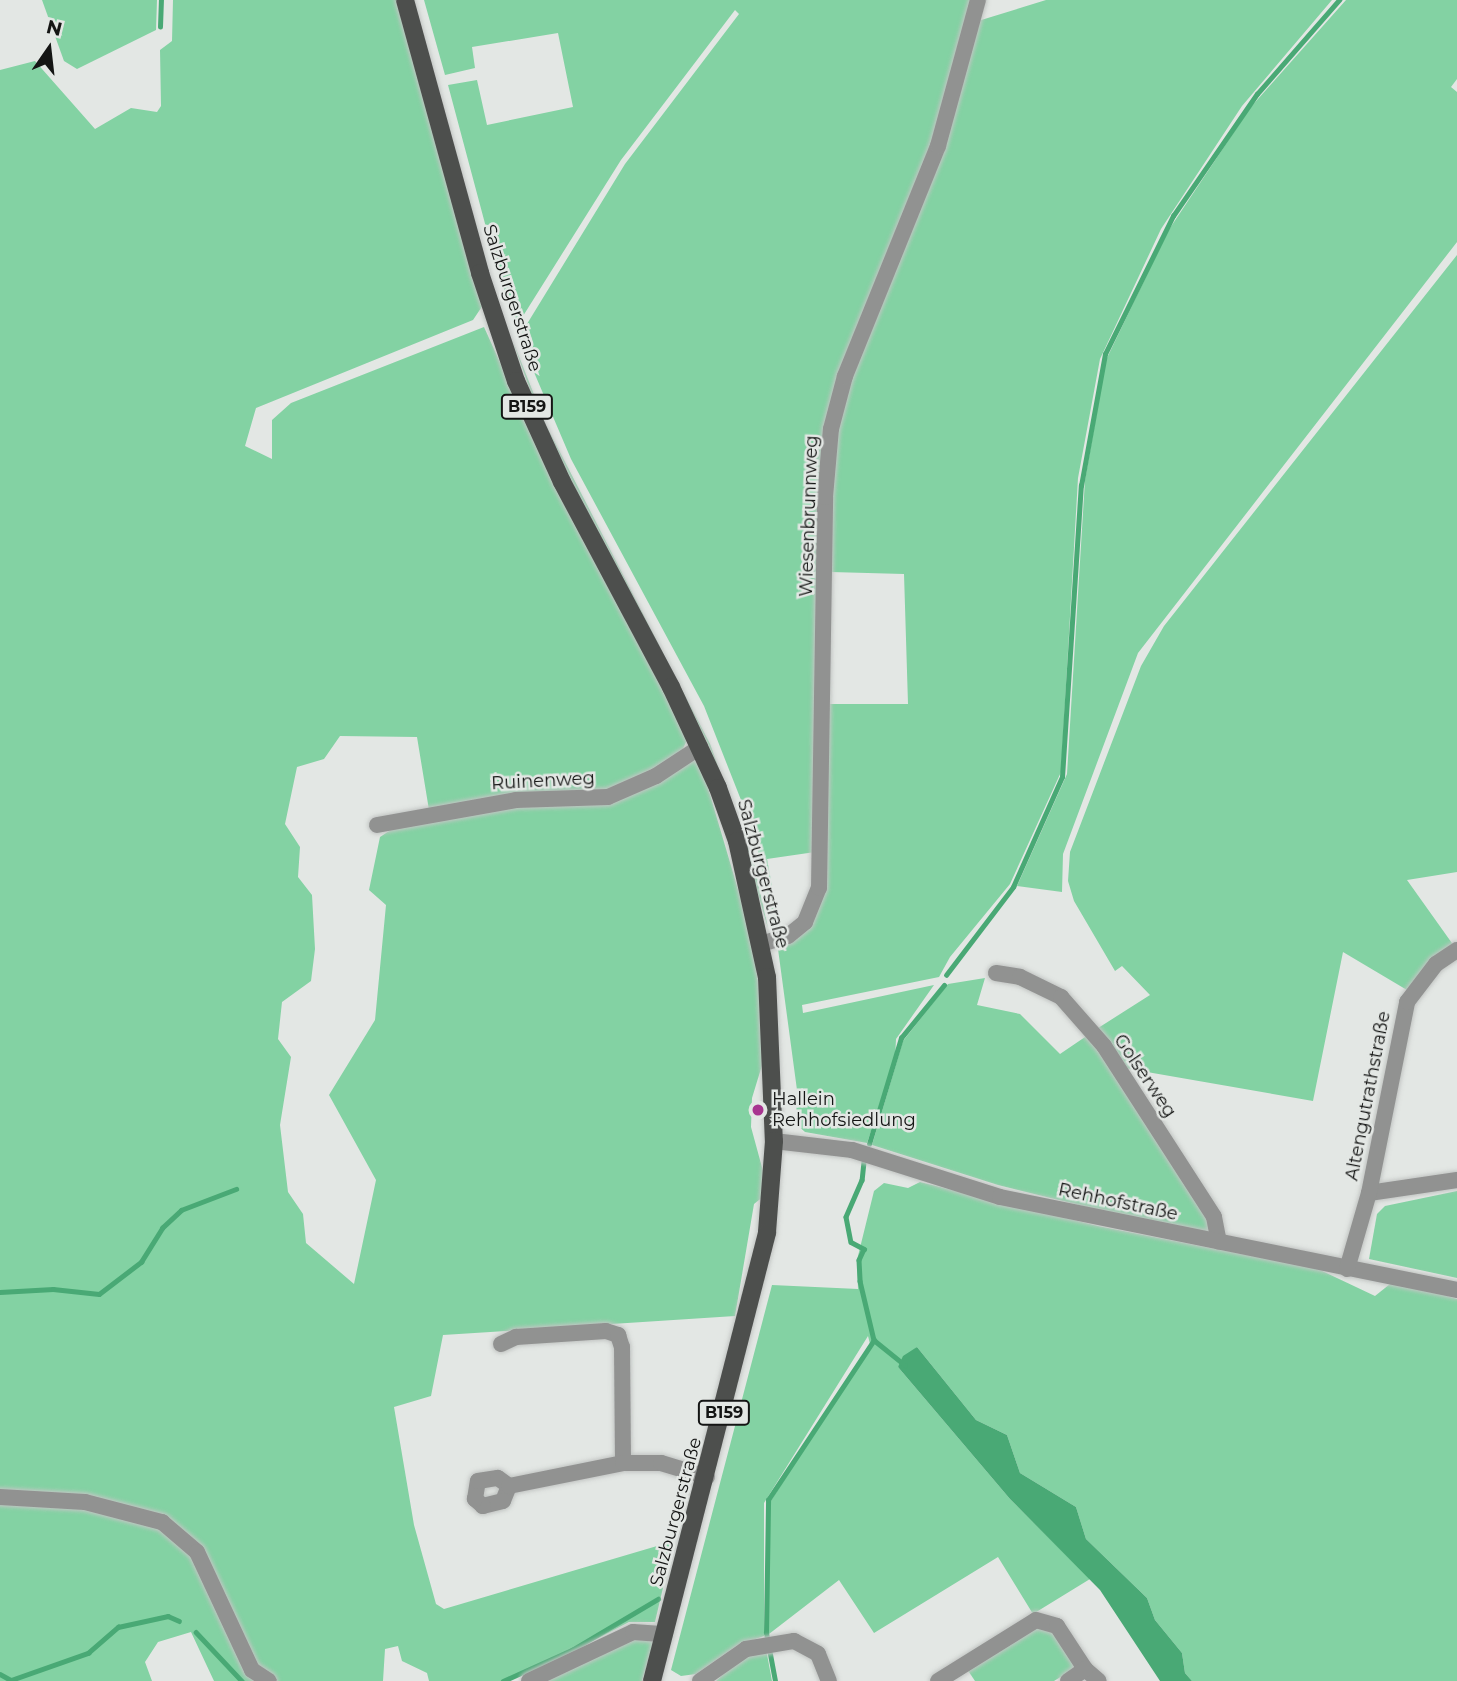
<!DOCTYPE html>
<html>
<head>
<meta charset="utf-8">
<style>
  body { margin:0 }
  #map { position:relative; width:1457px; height:1681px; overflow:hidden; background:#e3e7e4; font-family:Montserrat,sans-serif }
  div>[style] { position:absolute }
  .green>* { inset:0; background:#83d2a3 }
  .water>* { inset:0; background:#49a975 }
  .stream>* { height:4.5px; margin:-2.25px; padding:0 2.25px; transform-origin:2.25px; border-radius:2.25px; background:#49a975 }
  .roads { filter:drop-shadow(0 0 2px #c2c5c3) drop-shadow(0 0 2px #c2c5c3) }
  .street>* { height:16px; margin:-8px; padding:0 8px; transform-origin:8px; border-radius:8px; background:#919291 }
  .primary>* { height:18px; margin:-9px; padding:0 9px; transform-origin:9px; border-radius:9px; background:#4d4f4d }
  .dots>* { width:19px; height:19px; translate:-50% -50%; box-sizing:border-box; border:4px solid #e3e7e4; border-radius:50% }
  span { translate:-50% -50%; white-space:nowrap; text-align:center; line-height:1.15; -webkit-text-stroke:5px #e3e7e4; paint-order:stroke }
  .shield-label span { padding:2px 5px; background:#e3e7e4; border:2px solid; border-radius:5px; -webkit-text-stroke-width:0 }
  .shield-label { font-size:16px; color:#141514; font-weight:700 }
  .street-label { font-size:18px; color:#141514 }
  .poi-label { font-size:18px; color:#141514 }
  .left { translate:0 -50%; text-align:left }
  .north { position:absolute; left:14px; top:14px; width:70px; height:70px; -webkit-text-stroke:5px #e3e7e4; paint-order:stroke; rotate:14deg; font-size:19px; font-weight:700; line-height:28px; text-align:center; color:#141514 }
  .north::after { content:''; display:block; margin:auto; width:24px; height:32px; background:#141514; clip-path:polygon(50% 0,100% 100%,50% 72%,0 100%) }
</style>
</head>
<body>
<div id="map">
  <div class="green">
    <div style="clip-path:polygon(42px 0,157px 0,156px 30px,77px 69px,64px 61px)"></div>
    <div style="clip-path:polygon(173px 0,398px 0,483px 305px,473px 320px,256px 408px,245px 446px,272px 459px,272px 420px,291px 403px,484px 327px,562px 499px,688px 738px,680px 755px,633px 784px,607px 793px,527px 795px,429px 810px,417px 737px,340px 736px,324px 759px,297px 767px,285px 824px,300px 847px,298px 877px,312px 895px,315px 949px,311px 981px,282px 1002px,278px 1039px,291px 1057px,280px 1125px,288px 1192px,303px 1214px,306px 1243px,354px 1284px,376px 1180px,329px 1095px,375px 1020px,386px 905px,369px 890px,380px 837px,395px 827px,512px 803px,617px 799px,633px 794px,691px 759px,699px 763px,706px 781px,750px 930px,764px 1019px,763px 1062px,752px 1098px,751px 1127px,763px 1171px,764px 1196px,754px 1204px,735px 1316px,443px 1335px,431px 1396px,394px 1407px,414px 1525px,436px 1604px,444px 1609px,674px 1541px,655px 1622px,629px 1622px,559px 1659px,505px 1681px,429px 1681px,427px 1673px,402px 1661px,398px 1646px,385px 1649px,383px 1681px,214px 1681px,191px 1632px,158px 1642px,145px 1662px,152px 1681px,0 1681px,0 70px,35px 61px,95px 129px,131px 108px,157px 112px,161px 106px,160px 50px,172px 41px)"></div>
    <div style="clip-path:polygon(424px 0,974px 0,944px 111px,837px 384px,815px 852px,767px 859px,781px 935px,776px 933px,754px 833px,704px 706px,571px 459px,519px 337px,625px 164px,739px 14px,735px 10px,621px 160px,518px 324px,499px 276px,448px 85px,477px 80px,487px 125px,573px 107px,558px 33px,472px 47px,475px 68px,445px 75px)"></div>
    <div style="clip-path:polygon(1046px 0,1332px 0,1242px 106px,1161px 229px,1100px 359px,1078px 478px,1061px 772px,1010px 884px,950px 957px,939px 977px,802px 1005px,803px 1013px,934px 985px,896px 1039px,895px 1059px,867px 1143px,805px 1132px,796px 1124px,797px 1090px,778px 949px,811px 918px,829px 704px,908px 704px,904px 574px,831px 572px,829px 498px,836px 430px,860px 347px,978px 21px)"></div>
    <div style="clip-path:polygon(1346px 0,1457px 0,1457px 79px,1451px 87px,1457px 92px,1457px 242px,1138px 653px,1063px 854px,1062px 892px,1017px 886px,1067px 774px,1085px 480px,1106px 360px,1168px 231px,1250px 108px)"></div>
    <div style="clip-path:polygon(1457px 255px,1457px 872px,1407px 880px,1454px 946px,1430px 961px,1407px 990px,1343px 952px,1313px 1101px,1124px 1068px,1095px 1030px,1150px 995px,1122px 966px,1115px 971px,1074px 901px,1068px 881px,1070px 852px,1141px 666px,1164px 626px)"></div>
    <div style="clip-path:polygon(512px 339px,546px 425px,710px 744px,754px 864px,768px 928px,733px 809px,708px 744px,569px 481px,543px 427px)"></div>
    <div style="clip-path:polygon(985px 978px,977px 1005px,1020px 1014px,1060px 1054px,1088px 1035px,1211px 1220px,1211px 1229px,1206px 1232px,1099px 1210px,998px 1185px,872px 1145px,903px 1041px,948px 984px)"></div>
    <div style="clip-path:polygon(920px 1182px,1098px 1226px,1318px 1269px,1375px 1296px,1395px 1280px,1457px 1299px,1457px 1681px,1192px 1681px,1185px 1673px,1182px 1653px,1155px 1620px,1147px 1598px,1086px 1539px,1076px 1507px,1020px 1473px,1007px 1435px,976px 1420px,917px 1347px,898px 1367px,1010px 1499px,1090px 1579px,1033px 1614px,998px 1557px,874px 1633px,839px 1580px,769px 1634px,769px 1504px,870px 1344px,868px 1336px,764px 1503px,764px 1636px,736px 1646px,696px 1674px,681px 1676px,671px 1670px,772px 1285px,858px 1289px,857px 1260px,874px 1191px,884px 1183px,908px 1188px)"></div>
    <div style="clip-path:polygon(1457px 1191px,1457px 1278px,1369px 1259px,1377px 1214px,1385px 1206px)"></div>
    <div style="clip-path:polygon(1036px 1626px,1055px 1630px,1077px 1667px,1054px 1681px,975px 1681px,967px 1669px)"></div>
    <div style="clip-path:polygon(630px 1636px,655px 1637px,642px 1681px,542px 1681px)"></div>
    <div style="clip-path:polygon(766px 1649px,772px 1681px,716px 1681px,737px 1661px)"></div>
  </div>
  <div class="water">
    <div style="clip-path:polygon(917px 1347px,976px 1420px,1007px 1435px,1020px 1473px,1076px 1507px,1086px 1539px,1147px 1598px,1155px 1620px,1182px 1653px,1185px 1673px,1192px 1681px,1160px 1681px,1100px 1590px,1010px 1499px,898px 1367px,903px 1356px)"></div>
  </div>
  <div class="stream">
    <div style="left:160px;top:27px;width:27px;rotate:-88deg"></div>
    <div style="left:946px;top:975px;width:111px;rotate:-52.7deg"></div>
    <div style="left:1013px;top:887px;width:120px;rotate:-66deg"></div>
    <div style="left:1062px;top:777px;width:292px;rotate:-86.3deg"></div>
    <div style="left:1081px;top:486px;width:134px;rotate:-79.7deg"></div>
    <div style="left:1105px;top:354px;width:154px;rotate:-63.8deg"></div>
    <div style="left:1173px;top:216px;width:148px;rotate:-55.5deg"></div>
    <div style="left:1257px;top:94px;width:125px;rotate:-48.9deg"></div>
    <div style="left:869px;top:1144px;width:111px;rotate:-73.2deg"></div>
    <div style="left:901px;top:1038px;width:68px;rotate:-50.9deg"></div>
    <div style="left:864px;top:1162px;width:18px;rotate:96deg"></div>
    <div style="left:862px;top:1180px;width:40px;rotate:113.4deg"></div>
    <div style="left:846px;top:1217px;width:25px;rotate:79deg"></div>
    <div style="left:851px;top:1242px;width:15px;rotate:28deg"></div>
    <div style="left:864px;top:1249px;width:12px;rotate:114deg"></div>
    <div style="left:859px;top:1260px;width:21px;rotate:87deg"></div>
    <div style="left:860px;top:1281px;width:61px;rotate:76.7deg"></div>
    <div style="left:874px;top:1340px;width:40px;rotate:39deg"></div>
    <div style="left:0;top:1292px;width:53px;rotate:-3.2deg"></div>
    <div style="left:53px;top:1289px;width:46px;rotate:6.2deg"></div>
    <div style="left:99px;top:1294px;width:53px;rotate:-37.3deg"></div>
    <div style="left:141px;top:1262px;width:40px;rotate:-58deg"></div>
    <div style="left:162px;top:1228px;width:26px;rotate:-43deg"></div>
    <div style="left:181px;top:1210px;width:59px;rotate:-20.9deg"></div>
    <div style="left:196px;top:1632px;width:67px;rotate:46.8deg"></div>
    <div style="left:0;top:1674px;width:13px;rotate:29deg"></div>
    <div style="left:11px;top:1680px;width:82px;rotate:-19.3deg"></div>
    <div style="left:88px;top:1653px;width:40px;rotate:-41deg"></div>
    <div style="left:118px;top:1627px;width:51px;rotate:-12.4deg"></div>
    <div style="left:168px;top:1616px;width:12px;rotate:24deg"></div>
    <div style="left:503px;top:1681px;width:76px;rotate:-24.2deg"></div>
    <div style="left:572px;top:1650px;width:100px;rotate:-30.7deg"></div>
    <div style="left:775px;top:1681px;width:49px;rotate:-100.6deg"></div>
    <div style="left:766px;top:1633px;width:133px;rotate:-89.1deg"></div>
    <div style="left:768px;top:1500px;width:192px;rotate:-56.5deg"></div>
  </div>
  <div class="roads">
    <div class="street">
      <div style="left:377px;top:825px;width:141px;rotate:-10.2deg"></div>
      <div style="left:516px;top:800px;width:92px;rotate:-1.9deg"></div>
      <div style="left:608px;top:797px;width:52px;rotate:-23.6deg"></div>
      <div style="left:656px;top:776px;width:53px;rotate:-33.4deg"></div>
      <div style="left:761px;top:944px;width:28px;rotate:-17deg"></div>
      <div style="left:788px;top:936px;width:22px;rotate:-39deg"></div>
      <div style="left:805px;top:922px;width:37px;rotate:-68deg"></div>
      <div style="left:819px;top:888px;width:391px;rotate:-89.1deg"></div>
      <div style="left:825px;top:497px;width:68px;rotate:-85deg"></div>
      <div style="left:831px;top:429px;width:55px;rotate:-75.2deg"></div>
      <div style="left:845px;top:376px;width:248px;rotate:-68deg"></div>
      <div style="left:938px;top:146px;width:151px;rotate:-74.7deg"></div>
      <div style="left:996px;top:973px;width:24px;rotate:9deg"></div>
      <div style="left:1020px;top:977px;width:46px;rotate:26deg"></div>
      <div style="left:1061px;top:997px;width:65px;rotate:48.7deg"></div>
      <div style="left:1104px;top:1046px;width:203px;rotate:57.2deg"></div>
      <div style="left:1214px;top:1217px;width:25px;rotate:79deg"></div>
      <div style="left:774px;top:1141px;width:79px;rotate:6.6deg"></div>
      <div style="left:852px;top:1150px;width:155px;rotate:17.6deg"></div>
      <div style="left:1000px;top:1197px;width:466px;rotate:11.5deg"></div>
      <div style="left:1369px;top:1193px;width:89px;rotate:-8.4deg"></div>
      <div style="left:1347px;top:1269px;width:79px;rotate:-73.9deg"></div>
      <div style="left:1369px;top:1193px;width:195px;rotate:-78.7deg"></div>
      <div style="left:1407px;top:1002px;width:48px;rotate:-52.7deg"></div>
      <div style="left:1436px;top:964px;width:25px;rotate:-34deg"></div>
      <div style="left:501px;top:1344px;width:17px;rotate:-25deg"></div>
      <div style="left:516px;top:1337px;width:90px;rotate:-3.8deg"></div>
      <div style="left:606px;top:1331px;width:13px;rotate:18deg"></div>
      <div style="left:618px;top:1335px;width:13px;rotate:72deg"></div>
      <div style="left:622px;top:1347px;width:116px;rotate:89.5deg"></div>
      <div style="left:509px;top:1486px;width:16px;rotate:112deg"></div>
      <div style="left:503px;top:1501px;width:21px;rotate:166deg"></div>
      <div style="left:483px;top:1506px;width:11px;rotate:-139deg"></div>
      <div style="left:475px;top:1499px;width:18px;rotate:-81deg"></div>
      <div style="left:478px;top:1481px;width:20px;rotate:-9deg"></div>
      <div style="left:498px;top:1478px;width:14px;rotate:36deg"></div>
      <div style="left:509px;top:1486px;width:116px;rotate:-11.4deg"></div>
      <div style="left:623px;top:1463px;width:38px"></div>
      <div style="left:661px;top:1463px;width:48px;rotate:16.9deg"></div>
      <div style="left:0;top:1497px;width:85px;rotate:3.4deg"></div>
      <div style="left:85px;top:1502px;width:80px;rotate:14.6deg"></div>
      <div style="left:162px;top:1522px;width:46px;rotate:40.6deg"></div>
      <div style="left:197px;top:1552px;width:130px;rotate:65deg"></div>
      <div style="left:252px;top:1670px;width:20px;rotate:33deg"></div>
      <div style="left:1085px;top:1669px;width:18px;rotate:41deg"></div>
      <div style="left:529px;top:1681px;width:115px;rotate:-25.2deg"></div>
      <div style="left:633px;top:1632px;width:32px;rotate:4deg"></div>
      <div style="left:700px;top:1681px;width:56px;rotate:-34.8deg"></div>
      <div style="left:746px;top:1649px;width:49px;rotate:-9.5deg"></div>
      <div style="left:794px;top:1641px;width:27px;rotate:28deg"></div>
      <div style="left:818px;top:1654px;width:29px;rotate:68deg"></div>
      <div style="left:938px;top:1681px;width:115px;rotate:-31.9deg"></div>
      <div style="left:1036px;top:1620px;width:22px;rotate:16deg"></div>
      <div style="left:1057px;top:1626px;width:51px;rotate:56.9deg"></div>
      <div style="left:1068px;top:1681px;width:21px;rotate:-35deg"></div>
    </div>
    <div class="primary">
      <div style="left:405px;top:0;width:283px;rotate:74.6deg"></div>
      <div style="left:480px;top:273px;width:114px;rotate:71.6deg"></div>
      <div style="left:516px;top:381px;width:111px;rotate:65.5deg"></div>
      <div style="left:562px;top:482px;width:232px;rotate:62deg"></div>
      <div style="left:671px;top:687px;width:111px;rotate:65deg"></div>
      <div style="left:718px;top:788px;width:56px;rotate:70.3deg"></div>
      <div style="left:737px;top:841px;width:139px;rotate:77.6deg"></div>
      <div style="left:767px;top:977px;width:164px;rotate:87.6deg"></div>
      <div style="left:774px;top:1141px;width:92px;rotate:94.4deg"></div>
      <div style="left:767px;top:1233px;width:463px;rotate:104.4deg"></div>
    </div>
  </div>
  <div class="dots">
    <div style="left:758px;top:1110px;background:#a83590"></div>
  </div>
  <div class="shield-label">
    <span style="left:527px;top:407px">B159</span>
    <span style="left:724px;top:1413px">B159</span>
  </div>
  <div class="street-label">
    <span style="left:512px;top:298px;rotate:72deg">Salzburgerstraße</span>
    <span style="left:809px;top:516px;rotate:-88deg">Wiesenbrunnweg</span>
    <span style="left:543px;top:781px;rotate:-3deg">Ruinenweg</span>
    <span style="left:763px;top:874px;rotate:75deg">Salzburgerstraße</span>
    <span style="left:1145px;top:1076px;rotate:56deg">Golserweg</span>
    <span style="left:1368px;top:1096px;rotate:-79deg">Altengutrathstraße</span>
    <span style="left:1118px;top:1202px;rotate:12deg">Rehhofstraße</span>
    <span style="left:676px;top:1512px;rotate:-75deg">Salzburgerstraße</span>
  </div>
  <div class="poi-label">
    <span class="left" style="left:772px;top:1110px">Hallein<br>Rehhofsiedlung</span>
  </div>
  <div class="north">N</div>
</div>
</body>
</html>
